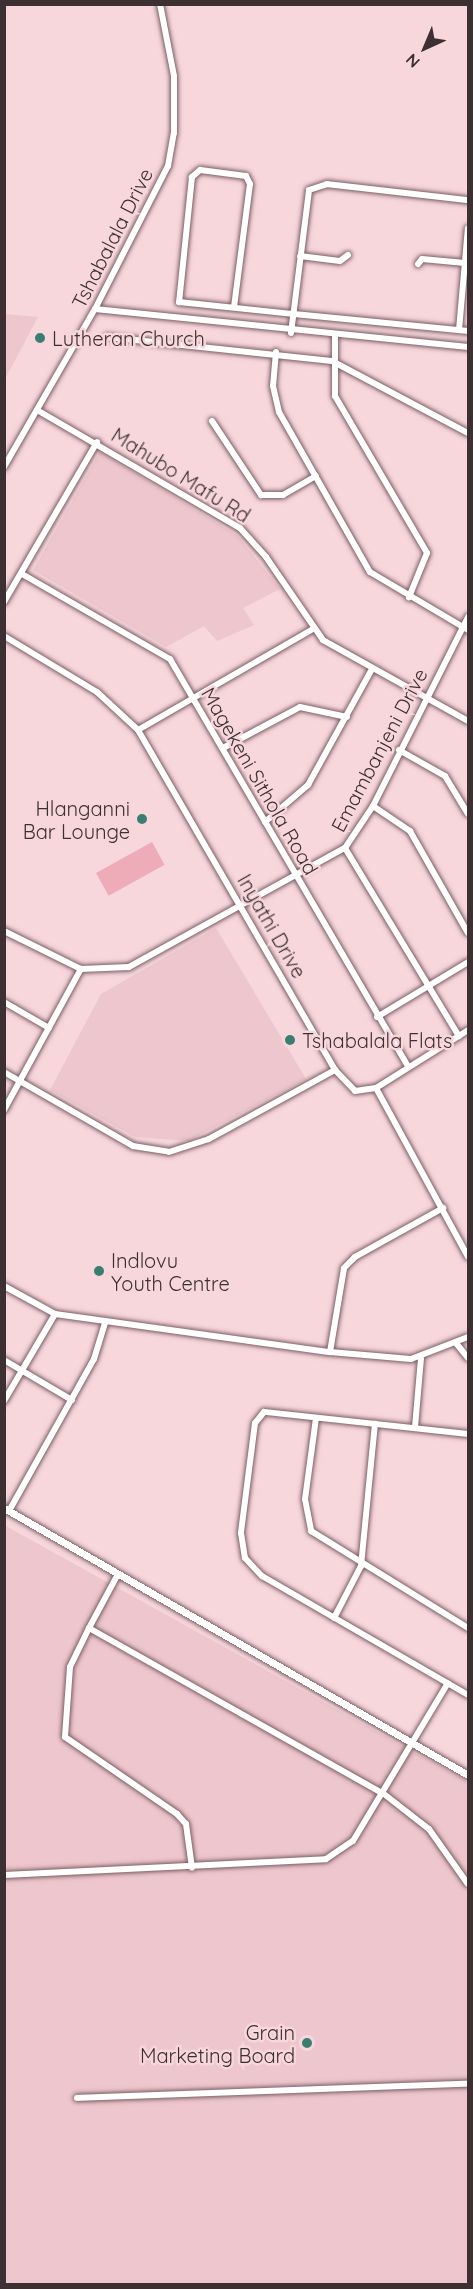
<!DOCTYPE html>
<html>
<head>
<meta charset="utf-8">
<style>
  body { margin:0 }
  #map { position:relative; width:473px; height:2289px; overflow:hidden; background:#f7d6dc; font-family:Quicksand,sans-serif }
  div>[style] { position:absolute }
  .built>* { inset:0; background:#eec6cd }
  .green>* { inset:0; background:#eeacb9; transform-origin:0 0 }
  .roads { filter:drop-shadow(0 0 2px #7b5f64) drop-shadow(0 0 2px #7b5f64) }
  .minor>* { height:6px; margin:-3px; padding:0 3px; transform-origin:3px; border-radius:3px; background:#fff }
  .tertiary>* { height:7px; margin:-3.5px; padding:0 3.5px; transform-origin:3.5px; border-radius:3.5px; background:#fff }
  .dots>* { width:16px; height:16px; translate:-50% -50%; box-sizing:border-box; border:3px solid #f7d6dc; border-radius:50% }
  span { translate:-50% -50%; white-space:nowrap; text-align:center; line-height:1.15; -webkit-text-stroke:5px #f7d6dc; paint-order:stroke }
  .street-label { font-size:20px; color:#3d3032 }
  .poi-label { font-size:20px; color:#3d3032 }
  .left { translate:0 -50%; text-align:left }
  .right { translate:-100% -50%; text-align:right }
  .frame { position:absolute; inset:0; border:6px solid #3d3032; pointer-events:none }
  .north { position:absolute; left:395px; top:18px; width:60px; height:60px; -webkit-text-stroke:4px #f7d6dc; paint-order:stroke; rotate:224deg; font-size:16px; font-weight:700; line-height:24px; text-align:center; color:#3d3032 }
  .north::after { content:''; display:block; margin:auto; width:21px; height:27px; background:#3d3032; clip-path:polygon(50% 0,100% 100%,50% 72%,0 100%) }
</style>
</head>
<body>
<div id="map">
  <div class="built">
    <div style="clip-path:polygon(5px 314px,38px 317px,5px 379px,4px 314px)"></div>
    <div style="clip-path:polygon(100px 452px,237px 535px,280px 589px,243px 608px,254px 625px,217px 641px,204px 626px,166px 647px,33px 570px)"></div>
    <div style="clip-path:polygon(216px 928px,306px 1079px,188px 1141px,135px 1137px,50px 1090px,101px 994px)"></div>
    <div style="clip-path:polygon(4px 1525px,468px 1782px,468px 2284px,5px 2284px)"></div>
  </div>
  <div class="green">
    <div style="left:152px;top:842px;width:26px;height:64px;rotate:61deg"></div>
  </div>
  <div class="roads">
    <div class="minor">
      <div style="left:300px;top:256px;width:40px;rotate:7.1deg"></div>
      <div style="left:340px;top:261px;width:10px;rotate:-37deg"></div>
      <div style="left:418px;top:264px;width:6px;rotate:-51deg"></div>
      <div style="left:422px;top:259px;width:43px;rotate:5.3deg"></div>
      <div style="left:234px;top:307px;width:124px;rotate:-82.6deg"></div>
      <div style="left:250px;top:184px;width:9px;rotate:-117deg"></div>
      <div style="left:246px;top:176px;width:46px;rotate:-172.6deg"></div>
      <div style="left:200px;top:170px;width:11px;rotate:139deg"></div>
      <div style="left:192px;top:177px;width:126px;rotate:95.9deg"></div>
      <div style="left:179px;top:302px;width:116px;rotate:6deg"></div>
      <div style="left:294px;top:314px;width:175px;rotate:5.6deg"></div>
      <div style="left:95px;top:309px;width:375px;rotate:5.8deg"></div>
      <div style="left:459px;top:330px;width:102px;rotate:-85deg"></div>
      <div style="left:291px;top:333px;width:144px;rotate:-82.8deg"></div>
      <div style="left:309px;top:190px;width:19px;rotate:-18deg"></div>
      <div style="left:327px;top:184px;width:142px;rotate:6.5deg"></div>
      <div style="left:107px;top:337px;width:226px;rotate:6.1deg"></div>
      <div style="left:332px;top:361px;width:154px;rotate:27.9deg"></div>
      <div style="left:335px;top:337px;width:59px;rotate:90deg"></div>
      <div style="left:335px;top:396px;width:182px;rotate:59.6deg"></div>
      <div style="left:427px;top:553px;width:48px;rotate:112.2deg"></div>
      <div style="left:276px;top:352px;width:34px;rotate:95deg"></div>
      <div style="left:273px;top:386px;width:27px;rotate:77deg"></div>
      <div style="left:279px;top:412px;width:184px;rotate:60.4deg"></div>
      <div style="left:370px;top:572px;width:114px;rotate:30.6deg"></div>
      <div style="left:37px;top:410px;width:235px;rotate:30.2deg"></div>
      <div style="left:240px;top:528px;width:39px;rotate:48deg"></div>
      <div style="left:266px;top:557px;width:101px;rotate:55.5deg"></div>
      <div style="left:323px;top:640px;width:166px;rotate:29.2deg"></div>
      <div style="left:212px;top:421px;width:89px;rotate:56.5deg"></div>
      <div style="left:261px;top:495px;width:22px"></div>
      <div style="left:283px;top:495px;width:38px;rotate:-30deg"></div>
      <div style="left:4px;top:467px;width:182px;rotate:-60.1deg"></div>
      <div style="left:95px;top:309px;width:161px;rotate:-63deg"></div>
      <div style="left:168px;top:166px;width:34px;rotate:-80deg"></div>
      <div style="left:174px;top:133px;width:57px;rotate:-90deg"></div>
      <div style="left:174px;top:76px;width:73px;rotate:-101deg"></div>
      <div style="left:22px;top:574px;width:171px;rotate:29.9deg"></div>
      <div style="left:170px;top:659px;width:472px;rotate:59.7deg"></div>
      <div style="left:4px;top:602px;width:185px;rotate:-59.8deg"></div>
      <div style="left:4px;top:636px;width:109px;rotate:31.1deg"></div>
      <div style="left:97px;top:692px;width:56px;rotate:42.8deg"></div>
      <div style="left:138px;top:730px;width:393px;rotate:59.9deg"></div>
      <div style="left:335px;top:1070px;width:29px;rotate:46deg"></div>
      <div style="left:355px;top:1091px;width:21px;rotate:-8deg"></div>
      <div style="left:376px;top:1088px;width:192px;rotate:61.4deg"></div>
      <div style="left:138px;top:730px;width:200px;rotate:-30deg"></div>
      <div style="left:223px;top:748px;width:87px;rotate:-28deg"></div>
      <div style="left:300px;top:707px;width:48px;rotate:12deg"></div>
      <div style="left:399px;top:750px;width:53px;rotate:29.5deg"></div>
      <div style="left:445px;top:776px;width:44px;rotate:58.8deg"></div>
      <div style="left:373px;top:806px;width:45px;rotate:34deg"></div>
      <div style="left:410px;top:831px;width:117px;rotate:60.4deg"></div>
      <div style="left:265px;top:822px;width:57px;rotate:-40.7deg"></div>
      <div style="left:308px;top:785px;width:130px;rotate:-61.1deg"></div>
      <div style="left:345px;top:848px;width:220px;rotate:58.8deg"></div>
      <div style="left:4px;top:931px;width:86px;rotate:26.3deg"></div>
      <div style="left:81px;top:969px;width:48px;rotate:-2.4deg"></div>
      <div style="left:129px;top:967px;width:247px;rotate:-28.9deg"></div>
      <div style="left:345px;top:848px;width:50px;rotate:-56.3deg"></div>
      <div style="left:373px;top:806px;width:212px;rotate:-63.3deg"></div>
      <div style="left:4px;top:1002px;width:52px;rotate:30deg"></div>
      <div style="left:377px;top:1017px;width:106px;rotate:-31.1deg"></div>
      <div style="left:4px;top:1072px;width:149px;rotate:29.8deg"></div>
      <div style="left:133px;top:1146px;width:36px;rotate:9deg"></div>
      <div style="left:169px;top:1152px;width:42px;rotate:-18deg"></div>
      <div style="left:209px;top:1139px;width:144px;rotate:-28.7deg"></div>
      <div style="left:376px;top:1088px;width:109px;rotate:-32.2deg"></div>
      <div style="left:4px;top:1110px;width:161px;rotate:-61.4deg"></div>
      <div style="left:4px;top:1286px;width:58px;rotate:28.8deg"></div>
      <div style="left:55px;top:1314px;width:278px;rotate:7.9deg"></div>
      <div style="left:330px;top:1352px;width:81px;rotate:4.9deg"></div>
      <div style="left:411px;top:1359px;width:61px;rotate:-21.1deg"></div>
      <div style="left:456px;top:1343px;width:19px;rotate:51deg"></div>
      <div style="left:330px;top:1352px;width:85px;rotate:-80.5deg"></div>
      <div style="left:344px;top:1268px;width:16px;rotate:-45deg"></div>
      <div style="left:355px;top:1257px;width:101px;rotate:-29.1deg"></div>
      <div style="left:4px;top:1360px;width:79px;rotate:30.5deg"></div>
      <div style="left:4px;top:1401px;width:101px;rotate:-59.6deg"></div>
      <div style="left:316px;top:1418px;width:82px;rotate:97.7deg"></div>
      <div style="left:305px;top:1499px;width:33px;rotate:79deg"></div>
      <div style="left:311px;top:1531px;width:185px;rotate:31.7deg"></div>
      <div style="left:415px;top:1427px;width:69px;rotate:-85deg"></div>
      <div style="left:468px;top:1434px;width:205px;rotate:-173.8deg"></div>
      <div style="left:264px;top:1412px;width:14px;rotate:129deg"></div>
      <div style="left:255px;top:1423px;width:111px;rotate:97.3deg"></div>
      <div style="left:241px;top:1533px;width:25px;rotate:81deg"></div>
      <div style="left:245px;top:1558px;width:25px;rotate:47deg"></div>
      <div style="left:262px;top:1576px;width:238px;rotate:30deg"></div>
      <div style="left:9px;top:1511px;width:174px;rotate:-60.8deg"></div>
      <div style="left:94px;top:1359px;width:38px;rotate:-73deg"></div>
      <div style="left:118px;top:1574px;width:61px;rotate:118.2deg"></div>
      <div style="left:89px;top:1628px;width:338px;rotate:29.4deg"></div>
      <div style="left:384px;top:1794px;width:57px;rotate:37.9deg"></div>
      <div style="left:429px;top:1829px;width:67px;rotate:54.7deg"></div>
      <div style="left:334px;top:1618px;width:59px;rotate:-62.6deg"></div>
      <div style="left:361px;top:1566px;width:143px;rotate:-84.4deg"></div>
      <div style="left:89px;top:1628px;width:43px;rotate:116deg"></div>
      <div style="left:70px;top:1667px;width:70px;rotate:94.1deg"></div>
      <div style="left:65px;top:1737px;width:136px;rotate:34.5deg"></div>
      <div style="left:177px;top:1814px;width:13px;rotate:48deg"></div>
      <div style="left:186px;top:1824px;width:44px;rotate:82.2deg"></div>
      <div style="left:4px;top:1875px;width:322px;rotate:-2.8deg"></div>
      <div style="left:326px;top:1859px;width:32px;rotate:-34deg"></div>
      <div style="left:353px;top:1841px;width:184px;rotate:-59deg"></div>
      <div style="left:77px;top:2098px;width:391px;rotate:-2.1deg"></div>
    </div>
    <div class="tertiary">
      <div style="left:4px;top:1508px;width:535px;rotate:29.92deg"></div>
    </div>
  </div>
  <div class="dots">
    <div style="left:40px;top:338px;background:#3a7e72"></div>
    <div style="left:142px;top:819px;background:#3a7e72"></div>
    <div style="left:290px;top:1040px;background:#3a7e72"></div>
    <div style="left:99px;top:1271px;background:#3a7e72"></div>
    <div style="left:307px;top:2043px;background:#3a7e72"></div>
  </div>
  <div class="street-label">
    <span style="left:112px;top:238px;rotate:-63deg">Tshabalala Drive</span>
    <span style="left:181px;top:475px;rotate:32deg">Mahubo Mafu Rd</span>
    <span style="left:379px;top:750px;rotate:-62deg">Emambanjeni Drive</span>
    <span style="left:260px;top:781px;rotate:60deg">Magekeni Sithola Road</span>
    <span style="left:272px;top:926px;rotate:60deg">Inyathi Drive</span>
  </div>
  <div class="poi-label">
    <span class="left" style="left:52px;top:338px">Lutheran Church</span>
    <span class="right" style="left:130px;top:820px">Hlanganni<br>Bar Lounge</span>
    <span class="left" style="left:302px;top:1040px">Tshabalala Flats</span>
    <span class="left" style="left:111px;top:1272px">Indlovu<br>Youth Centre</span>
    <span class="right" style="left:295px;top:2044px">Grain<br>Marketing Board</span>
  </div>
  <div class="frame"></div>
  <div class="north">N</div>
</div>
</body>
</html>
